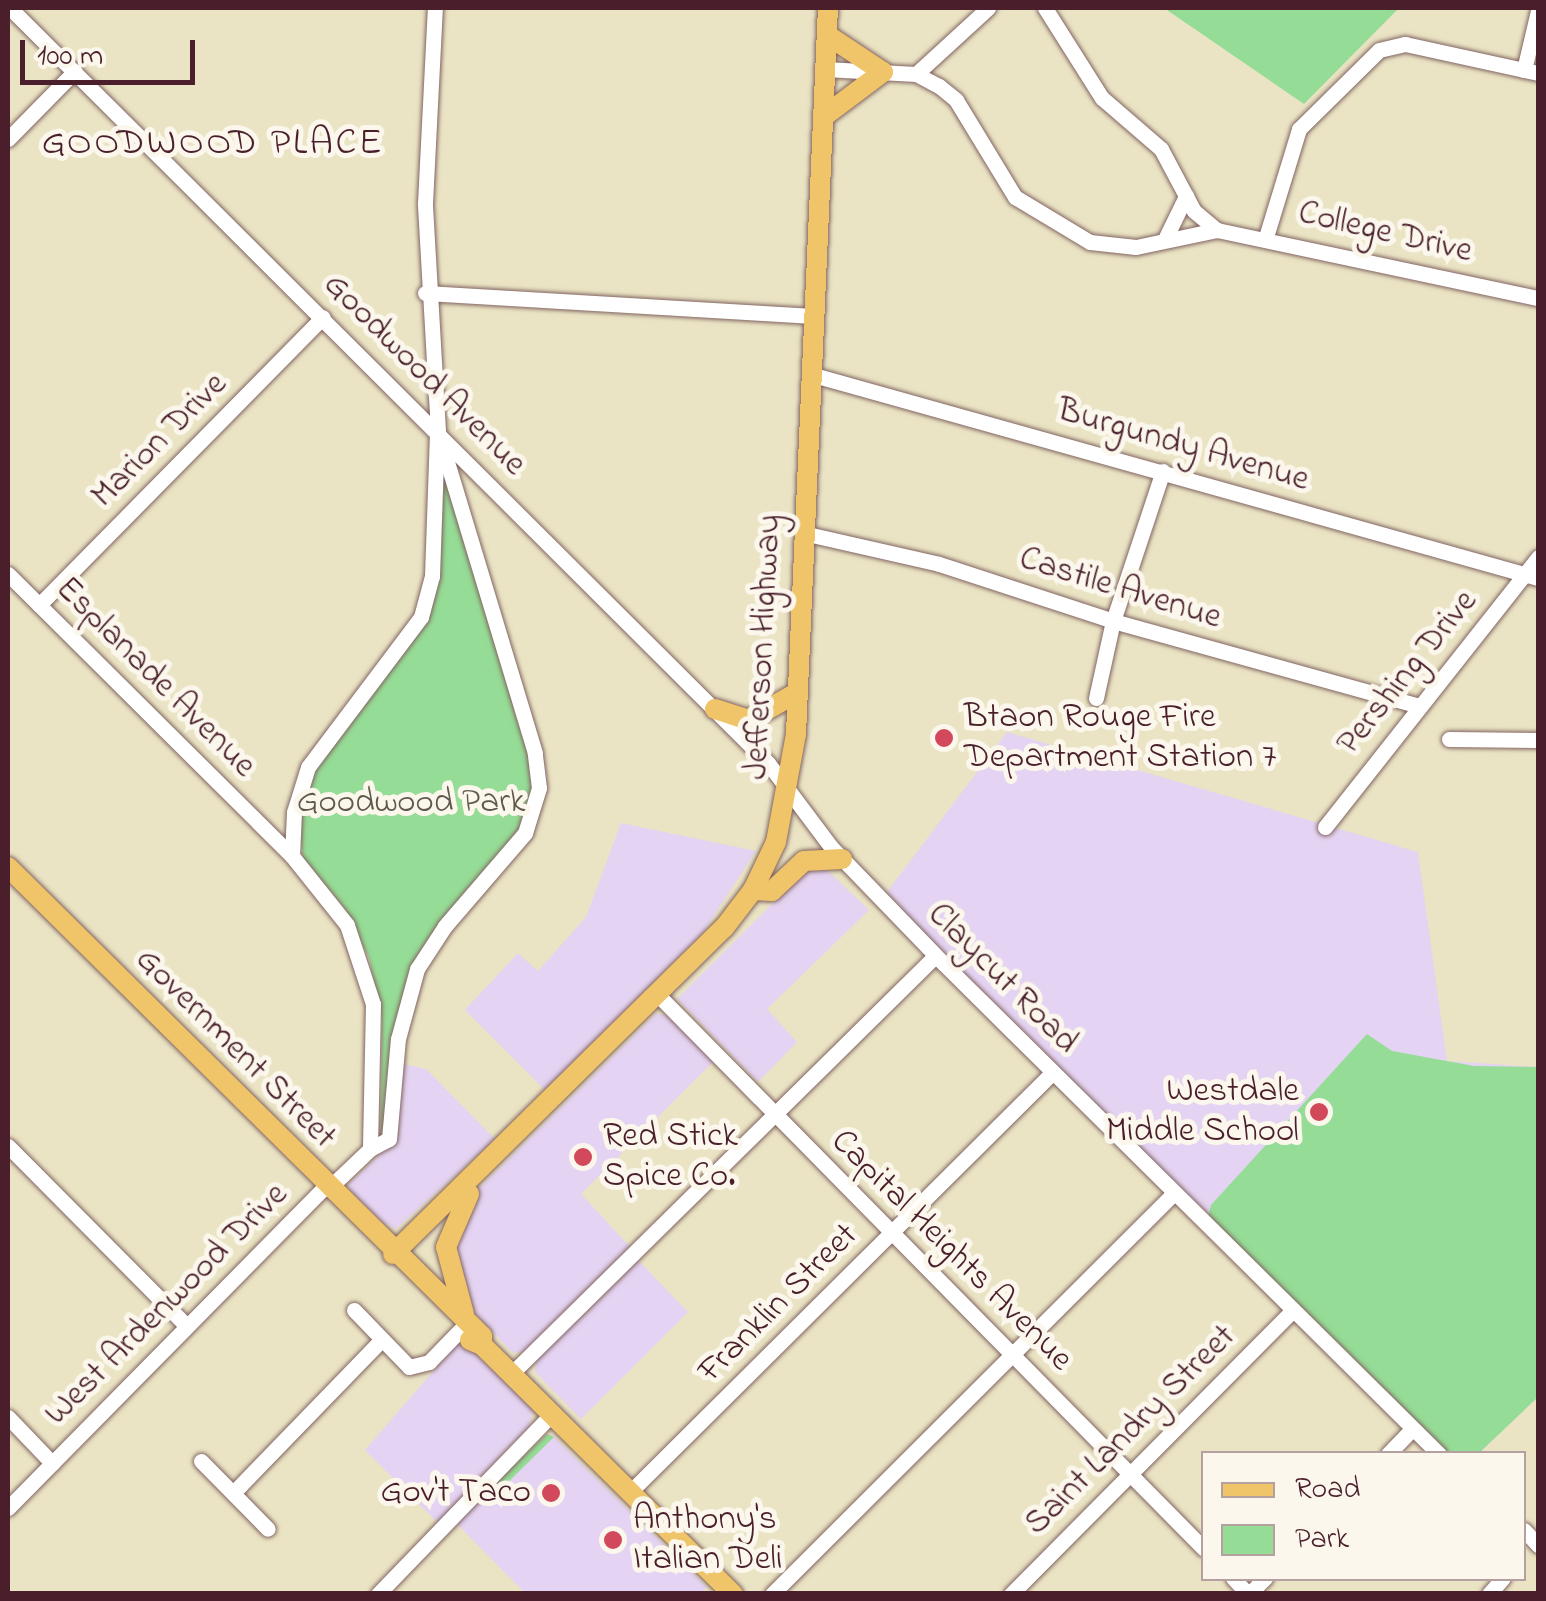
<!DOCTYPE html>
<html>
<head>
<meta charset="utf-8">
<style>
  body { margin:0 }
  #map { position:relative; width:1546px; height:1601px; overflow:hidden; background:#eae4c4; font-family:"Indie Flower",sans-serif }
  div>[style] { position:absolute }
  .built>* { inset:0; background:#e4d3f2 }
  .green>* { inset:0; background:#95dc96 }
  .roads { filter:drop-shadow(0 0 2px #826461) drop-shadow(0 0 2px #826461) }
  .minor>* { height:15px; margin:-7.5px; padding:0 7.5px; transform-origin:7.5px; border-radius:7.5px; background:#fff }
  .major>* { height:20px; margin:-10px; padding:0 10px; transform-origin:10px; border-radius:10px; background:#f0c469 }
  .dots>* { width:28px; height:28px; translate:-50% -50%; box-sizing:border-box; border:5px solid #fbf7ec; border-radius:50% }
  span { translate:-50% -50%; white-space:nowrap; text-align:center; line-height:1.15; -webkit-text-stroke:10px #fbf7ec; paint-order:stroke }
  .street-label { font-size:35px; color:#4a1f2b }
  .poi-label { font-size:35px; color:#4a1f2b }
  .left { translate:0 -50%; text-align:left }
  .right { translate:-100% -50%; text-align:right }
  .park-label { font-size:35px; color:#60584b }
  .neighbourhood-label { font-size:38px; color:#4a1f2b; letter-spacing:2.5px }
  .frame { position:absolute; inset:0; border:10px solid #4a1f2b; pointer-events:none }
  .legend { position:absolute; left:1201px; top:1451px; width:325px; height:130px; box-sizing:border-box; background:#fbf7ec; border:2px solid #b4a19f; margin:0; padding:12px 18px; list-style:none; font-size:30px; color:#4a1f2b }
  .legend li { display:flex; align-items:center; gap:20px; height:50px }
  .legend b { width:50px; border:2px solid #b4a19f }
  .scale { position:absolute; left:20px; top:40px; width:175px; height:45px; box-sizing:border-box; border:5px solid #4a1f2b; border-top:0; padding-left:12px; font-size:30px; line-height:35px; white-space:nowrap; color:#4a1f2b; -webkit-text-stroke:8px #fbf7ec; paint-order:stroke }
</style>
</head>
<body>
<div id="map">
  <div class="built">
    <div style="clip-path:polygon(1007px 732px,1418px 852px,1447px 1061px,1538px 1067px,1538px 1397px,1479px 1453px,1447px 1453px,939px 951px,887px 892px)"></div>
    <div style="clip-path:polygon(621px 823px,756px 851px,702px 934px,545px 1090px,465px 1010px,518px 953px,538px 971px,586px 917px)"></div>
    <div style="clip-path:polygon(811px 865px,822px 865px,869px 910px,767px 1009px,797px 1042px,758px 1082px,677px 999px)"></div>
    <div style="clip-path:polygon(656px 1014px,670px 1015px,714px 1061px,581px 1194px,631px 1248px,528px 1350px,513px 1353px,472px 1311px,454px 1238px,469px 1198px)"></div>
    <div style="clip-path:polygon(403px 1064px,426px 1069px,495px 1139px,396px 1229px,370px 1216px,347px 1185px,391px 1144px)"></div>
    <div style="clip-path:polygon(638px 1260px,688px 1312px,581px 1419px,535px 1372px,536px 1360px)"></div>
    <div style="clip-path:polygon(462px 1338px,532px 1408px,530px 1425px,438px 1523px,365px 1450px)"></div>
    <div style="clip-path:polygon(550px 1434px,554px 1437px,707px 1587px,700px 1594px,525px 1593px,455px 1522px)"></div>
  </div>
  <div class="green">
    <div style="clip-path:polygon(1164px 8px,1399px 8px,1304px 104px)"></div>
    <div style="clip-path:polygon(441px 465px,529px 753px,533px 796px,523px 828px,418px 958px,381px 1133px,382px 1019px,369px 958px,343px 906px,303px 858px,298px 814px,307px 778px,423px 623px)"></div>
    <div style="clip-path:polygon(1367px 1034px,1392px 1051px,1474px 1066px,1538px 1067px,1538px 1397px,1479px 1453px,1447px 1453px,1208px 1217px,1211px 1205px)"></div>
    <div style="clip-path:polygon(547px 1434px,554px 1437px,491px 1499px,487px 1490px)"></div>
  </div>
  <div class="roads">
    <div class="minor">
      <div style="left:10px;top:8px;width:1070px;rotate:44.89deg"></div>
      <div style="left:768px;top:763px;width:105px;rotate:53.1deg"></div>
      <div style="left:831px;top:847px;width:163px;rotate:46deg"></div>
      <div style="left:944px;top:964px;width:697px;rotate:44.71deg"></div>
      <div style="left:1045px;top:8px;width:107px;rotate:57.7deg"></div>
      <div style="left:1102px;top:98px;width:78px;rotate:40.8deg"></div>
      <div style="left:1161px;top:149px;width:70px;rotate:62deg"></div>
      <div style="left:1194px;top:211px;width:30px;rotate:40deg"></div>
      <div style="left:825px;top:69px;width:91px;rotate:3.1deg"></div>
      <div style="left:916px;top:74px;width:26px;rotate:28deg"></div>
      <div style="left:939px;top:86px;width:22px;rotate:39deg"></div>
      <div style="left:956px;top:100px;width:114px;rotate:58.7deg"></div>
      <div style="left:1015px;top:197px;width:87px;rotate:31deg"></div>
      <div style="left:1090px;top:242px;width:46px;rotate:6.2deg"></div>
      <div style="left:1136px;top:247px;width:83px;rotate:-11.9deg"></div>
      <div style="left:1217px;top:230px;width:328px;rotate:12deg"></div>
      <div style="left:1524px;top:70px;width:61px;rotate:-76.7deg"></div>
      <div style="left:916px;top:74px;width:98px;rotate:-42.5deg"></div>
      <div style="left:8px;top:139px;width:95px;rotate:-45.4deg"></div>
      <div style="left:1166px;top:237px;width:46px;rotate:-64deg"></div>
      <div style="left:1266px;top:237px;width:113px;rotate:-73deg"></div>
      <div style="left:1299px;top:129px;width:112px;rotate:-44.6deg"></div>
      <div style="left:1379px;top:50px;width:27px;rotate:-13deg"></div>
      <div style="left:1405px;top:44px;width:136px;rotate:12.3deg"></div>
      <div style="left:425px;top:293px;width:390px;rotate:3.4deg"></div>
      <div style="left:810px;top:374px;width:756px;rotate:15.65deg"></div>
      <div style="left:803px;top:533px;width:139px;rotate:12.8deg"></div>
      <div style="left:939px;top:564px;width:183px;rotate:18.1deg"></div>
      <div style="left:1113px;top:621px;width:318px;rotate:15.5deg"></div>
      <div style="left:8px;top:574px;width:400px;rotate:44.8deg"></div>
      <div style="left:292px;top:856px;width:88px;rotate:51.4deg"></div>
      <div style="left:347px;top:925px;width:83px;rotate:71.8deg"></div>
      <div style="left:373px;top:1004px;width:145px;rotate:91.2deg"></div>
      <div style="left:370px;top:1149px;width:58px;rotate:136.4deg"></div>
      <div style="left:39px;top:605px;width:404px;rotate:-45.4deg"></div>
      <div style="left:1096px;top:698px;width:79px;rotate:-77.6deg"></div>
      <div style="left:1113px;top:621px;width:158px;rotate:-71.6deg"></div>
      <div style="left:1449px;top:739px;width:89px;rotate:0.6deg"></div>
      <div style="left:1325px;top:827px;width:344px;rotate:-51.7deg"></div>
      <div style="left:292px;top:856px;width:44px;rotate:-87.4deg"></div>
      <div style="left:294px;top:812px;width:47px;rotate:-72.7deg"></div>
      <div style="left:308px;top:767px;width:188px;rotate:-53deg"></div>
      <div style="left:421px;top:617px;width:42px;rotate:-75deg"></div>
      <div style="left:432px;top:576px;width:141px;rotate:-88deg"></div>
      <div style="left:657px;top:994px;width:779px;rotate:45.42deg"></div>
      <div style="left:8px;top:1146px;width:252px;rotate:45.2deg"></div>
      <div style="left:370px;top:1149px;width:21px;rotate:-28deg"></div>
      <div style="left:389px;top:1139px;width:100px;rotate:-84.9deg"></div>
      <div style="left:398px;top:1039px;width:73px;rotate:-74.8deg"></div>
      <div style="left:417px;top:969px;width:51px;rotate:-56.9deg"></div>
      <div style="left:445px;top:926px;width:123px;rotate:-49.3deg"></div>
      <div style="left:525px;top:833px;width:47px;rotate:-72.7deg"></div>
      <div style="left:539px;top:788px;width:35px;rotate:-97deg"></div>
      <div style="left:535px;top:753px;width:336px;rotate:-106.8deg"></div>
      <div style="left:438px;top:431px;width:228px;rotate:-93.3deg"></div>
      <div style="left:425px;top:203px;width:195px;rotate:-87.1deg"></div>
      <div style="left:354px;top:1310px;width:79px;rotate:46deg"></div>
      <div style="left:409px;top:1367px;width:21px;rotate:-14deg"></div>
      <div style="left:429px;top:1362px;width:45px;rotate:-45.9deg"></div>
      <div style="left:511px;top:1374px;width:595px;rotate:-44.59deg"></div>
      <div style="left:8px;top:1417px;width:64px;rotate:46.3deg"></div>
      <div style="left:1388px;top:1454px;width:35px;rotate:-46deg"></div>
      <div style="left:201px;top:1461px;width:95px;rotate:45.4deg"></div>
      <div style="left:631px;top:1491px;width:593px;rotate:-44.8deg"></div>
      <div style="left:233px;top:1493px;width:214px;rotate:-45.9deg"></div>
      <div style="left:8px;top:1508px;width:453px;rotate:-45.4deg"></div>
      <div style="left:1524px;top:1530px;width:21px;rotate:47deg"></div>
      <div style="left:1233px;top:1578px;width:22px;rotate:47deg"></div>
      <div style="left:378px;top:1594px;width:249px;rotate:-46deg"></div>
      <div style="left:772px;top:1594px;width:568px;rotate:-44.93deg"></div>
      <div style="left:1011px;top:1594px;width:399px;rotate:-45.2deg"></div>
      <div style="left:1249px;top:1594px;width:23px;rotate:-45deg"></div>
      <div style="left:1489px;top:1594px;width:21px;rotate:-49deg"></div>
    </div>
    <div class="major">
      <div style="left:823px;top:117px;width:75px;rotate:-36.9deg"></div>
      <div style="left:883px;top:72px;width:67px;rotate:-146.5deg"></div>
      <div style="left:715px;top:709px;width:36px;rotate:18deg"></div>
      <div style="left:749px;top:720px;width:56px;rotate:-29.7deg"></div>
      <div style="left:8px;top:867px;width:667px;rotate:44.7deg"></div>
      <div style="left:482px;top:1336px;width:9px;rotate:90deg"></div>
      <div style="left:753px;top:890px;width:19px;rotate:3deg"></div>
      <div style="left:772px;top:891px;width:44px;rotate:-43.2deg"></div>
      <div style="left:804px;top:861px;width:38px;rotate:-3deg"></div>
      <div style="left:393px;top:1254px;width:465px;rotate:-44.6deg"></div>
      <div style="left:724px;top:928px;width:48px;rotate:-52.7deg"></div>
      <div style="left:753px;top:890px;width:53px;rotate:-64.4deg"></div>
      <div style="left:776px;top:842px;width:110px;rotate:-79.5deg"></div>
      <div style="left:796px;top:734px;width:727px;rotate:-87.48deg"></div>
      <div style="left:464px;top:1314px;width:69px;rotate:-105deg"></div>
      <div style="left:446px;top:1247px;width:58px;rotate:-66.5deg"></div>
      <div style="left:470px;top:1340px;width:13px;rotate:23deg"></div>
      <div style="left:482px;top:1345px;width:354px;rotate:44.8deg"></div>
    </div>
  </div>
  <div class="dots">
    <div style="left:944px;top:738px;background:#d1495b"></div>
    <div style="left:1319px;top:1112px;background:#d1495b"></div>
    <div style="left:583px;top:1157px;background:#d1495b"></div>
    <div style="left:551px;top:1493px;background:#d1495b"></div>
    <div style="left:613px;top:1540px;background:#d1495b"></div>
  </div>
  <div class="street-label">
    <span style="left:1385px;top:233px;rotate:13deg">College Drive</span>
    <span style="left:424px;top:375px;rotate:45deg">Goodwood Avenue</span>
    <span style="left:160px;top:441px;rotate:-45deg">Marion Drive</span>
    <span style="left:1183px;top:446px;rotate:16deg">Burgundy Avenue</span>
    <span style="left:1120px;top:589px;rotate:17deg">Castile Avenue</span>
    <span style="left:764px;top:647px;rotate:-87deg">Jefferson Highway</span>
    <span style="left:1408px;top:673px;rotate:-51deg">Pershing Drive</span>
    <span style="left:155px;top:678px;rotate:45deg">Esplanade Avenue</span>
    <span style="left:1002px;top:979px;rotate:45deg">Claycut Road</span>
    <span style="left:235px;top:1049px;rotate:45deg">Government Street</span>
    <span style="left:951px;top:1251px;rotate:45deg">Capital Heights Avenue</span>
    <span style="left:779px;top:1304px;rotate:-45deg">Franklin Street</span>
    <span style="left:167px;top:1305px;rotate:-45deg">West Ardenwood Drive</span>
    <span style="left:1131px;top:1431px;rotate:-45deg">Saint Landry Street</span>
  </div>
  <div class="poi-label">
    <span class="left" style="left:964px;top:738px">Btaon Rouge Fire<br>Department Station 7</span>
    <span class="right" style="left:1299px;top:1112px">Westdale<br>Middle School</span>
    <span class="left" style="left:603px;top:1157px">Red Stick<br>Spice Co.</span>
    <span class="right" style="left:531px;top:1493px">Gov't Taco</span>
    <span class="left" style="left:633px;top:1540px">Anthony's<br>Italian Deli</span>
  </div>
  <div class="park-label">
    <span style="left:411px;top:803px">Goodwood Park</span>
  </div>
  <div class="neighbourhood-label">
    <span style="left:213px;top:145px">GOODWOOD PLACE</span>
  </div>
  <div class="frame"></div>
  <ul class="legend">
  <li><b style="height:12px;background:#f0c469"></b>Road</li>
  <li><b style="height:28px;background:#95dc96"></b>Park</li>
  </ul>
  <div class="scale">100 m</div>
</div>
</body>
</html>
